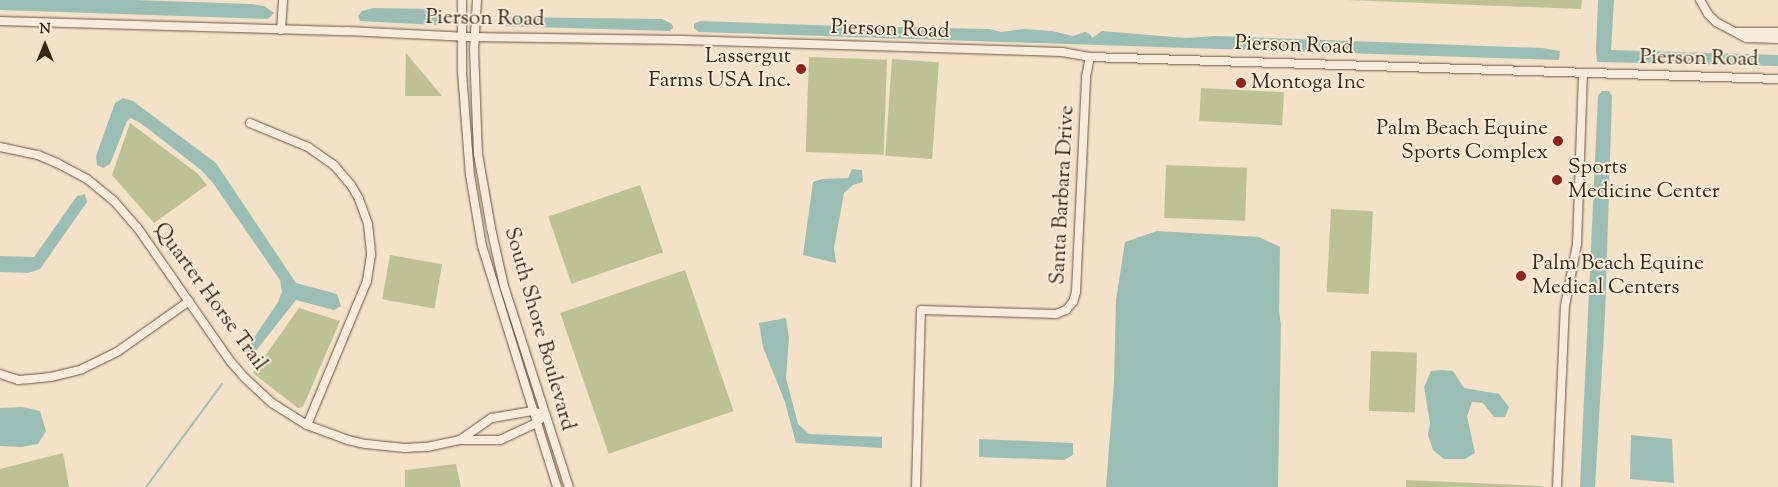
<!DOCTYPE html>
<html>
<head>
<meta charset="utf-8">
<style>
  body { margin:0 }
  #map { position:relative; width:1778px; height:487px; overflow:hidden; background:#f3e1c8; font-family:"Sorts Mill Goudy",serif }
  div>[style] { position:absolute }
  .green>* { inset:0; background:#bdc294; transform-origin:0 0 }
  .water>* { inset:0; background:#9bbeb4 }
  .stream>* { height:2px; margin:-1px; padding:0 1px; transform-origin:1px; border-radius:1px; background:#9bbeb4 }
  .roads { filter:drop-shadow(0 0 1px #675440) drop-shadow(0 0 1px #675440) }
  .minor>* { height:8px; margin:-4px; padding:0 4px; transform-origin:4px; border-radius:4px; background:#f7ecdb }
  .dots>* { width:14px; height:14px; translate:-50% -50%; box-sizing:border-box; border:2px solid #f7ecdb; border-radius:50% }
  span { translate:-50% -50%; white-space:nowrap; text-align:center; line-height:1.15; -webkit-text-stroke:4px #f7ecdb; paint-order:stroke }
  .street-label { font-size:21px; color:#382512 }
  .poi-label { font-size:21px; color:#382512 }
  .right { translate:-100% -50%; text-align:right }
  .left { translate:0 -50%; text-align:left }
  .north { position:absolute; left:20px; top:20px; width:50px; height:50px; -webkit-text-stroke:4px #f7ecdb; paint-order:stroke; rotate:0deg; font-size:14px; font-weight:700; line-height:20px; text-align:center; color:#382512 }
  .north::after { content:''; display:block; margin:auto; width:18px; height:22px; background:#382512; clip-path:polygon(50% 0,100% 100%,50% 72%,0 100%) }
</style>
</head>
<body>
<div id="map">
  <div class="green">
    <div style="clip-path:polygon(1347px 0,1582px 0,1581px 9px)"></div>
    <div style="clip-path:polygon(406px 53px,442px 96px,405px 96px)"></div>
    <div style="left:809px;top:57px;width:78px;height:95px;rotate:2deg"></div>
    <div style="left:892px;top:59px;width:47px;height:97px;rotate:4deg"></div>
    <div style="left:1201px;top:88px;width:83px;height:33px;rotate:3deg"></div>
    <div style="clip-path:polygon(130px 123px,197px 173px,207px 185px,154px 223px,112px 175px)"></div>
    <div style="left:1166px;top:165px;width:81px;height:53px;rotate:2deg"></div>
    <div style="left:640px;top:185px;width:71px;height:97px;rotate:71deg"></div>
    <div style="left:1331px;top:209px;width:42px;height:83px;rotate:3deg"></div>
    <div style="left:390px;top:255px;width:53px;height:45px;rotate:10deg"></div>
    <div style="left:685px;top:270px;width:149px;height:132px;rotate:71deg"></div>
    <div style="clip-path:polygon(299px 308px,340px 321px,303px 407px,298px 408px,253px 373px)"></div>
    <div style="left:1371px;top:351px;width:46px;height:60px;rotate:2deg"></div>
    <div style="clip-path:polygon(63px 453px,69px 487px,0 487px,0 469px)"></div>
    <div style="clip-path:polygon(456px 464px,461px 487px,405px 487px,405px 470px)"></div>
    <div style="clip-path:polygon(1406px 480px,1542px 486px,1542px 487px,1406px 487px)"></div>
  </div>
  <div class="water">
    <div style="clip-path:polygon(0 0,134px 0,251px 4px,264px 6px,274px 13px,268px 19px,0 10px)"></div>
    <div style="clip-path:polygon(1598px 0,1614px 0,1611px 50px,1778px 55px,1778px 66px,1597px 62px,1596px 51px)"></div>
    <div style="clip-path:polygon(374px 8px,435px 9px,439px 9px,440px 17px,437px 25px,360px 21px,358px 16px,362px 11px)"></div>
    <div style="clip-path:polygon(500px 17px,662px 19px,672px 24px,673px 28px,670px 31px,501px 26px,497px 22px)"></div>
    <div style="clip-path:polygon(700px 21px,872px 27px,886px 24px,895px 27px,989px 29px,1001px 32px,1024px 29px,1052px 31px,1073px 36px,1085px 32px,1090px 34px,1092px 38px,1102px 31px,1186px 38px,1216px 36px,1542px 48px,1560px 51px,1559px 60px,699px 32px,694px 28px,694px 24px)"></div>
    <div style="clip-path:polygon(1602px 91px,1609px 91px,1612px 96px,1605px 316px,1595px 487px,1580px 487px,1598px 96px)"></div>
    <div style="clip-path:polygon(123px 98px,133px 101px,216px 163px,296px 283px,337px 294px,341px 306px,334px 310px,296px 300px,251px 357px,245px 351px,278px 302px,282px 292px,280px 280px,213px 183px,201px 170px,142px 124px,131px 118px,127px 121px,110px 164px,103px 168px,97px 165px,96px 156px,115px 103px)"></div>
    <div style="clip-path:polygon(852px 169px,862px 170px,863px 182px,853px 185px,844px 193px,834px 248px,836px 263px,803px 255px,813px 182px,822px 179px,848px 178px)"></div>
    <div style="clip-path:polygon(85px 194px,87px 202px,40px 269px,28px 273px,0 272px,0 256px,34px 257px,77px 196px)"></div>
    <div style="clip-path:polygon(1157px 231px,1259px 237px,1280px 247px,1279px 311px,1281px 325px,1278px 487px,1106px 487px,1114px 382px,1116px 300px,1125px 242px)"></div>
    <div style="clip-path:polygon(786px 318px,789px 338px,786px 378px,798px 424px,809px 434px,882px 437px,882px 448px,796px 443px,785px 402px,763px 347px,759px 323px)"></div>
    <div style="clip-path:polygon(1442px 370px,1453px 371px,1464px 388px,1499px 394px,1509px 407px,1505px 417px,1494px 417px,1483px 403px,1472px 402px,1467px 416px,1475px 453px,1465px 459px,1444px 459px,1433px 450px,1428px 435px,1430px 423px,1424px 387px,1431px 371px)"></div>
    <div style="clip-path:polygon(22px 407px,40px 411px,46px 431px,38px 444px,21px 447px,0 446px,0 408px)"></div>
    <div style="clip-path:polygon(1631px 435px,1672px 439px,1674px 483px,1630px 479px)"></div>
    <div style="clip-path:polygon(979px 439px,1073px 443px,1073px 455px,1064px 460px,979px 457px)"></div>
  </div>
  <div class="stream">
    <div style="left:146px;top:487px;width:128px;rotate:-53.6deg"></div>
  </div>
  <div class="roads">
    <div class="minor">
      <div style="left:462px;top:0;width:72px;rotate:90deg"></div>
      <div style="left:462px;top:72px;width:103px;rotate:85.6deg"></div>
      <div style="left:470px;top:175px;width:72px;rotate:80.4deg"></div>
      <div style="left:482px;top:246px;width:252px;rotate:72.7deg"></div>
      <div style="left:477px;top:0;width:50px;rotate:93.4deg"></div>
      <div style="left:474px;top:50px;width:104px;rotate:87.8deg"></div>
      <div style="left:478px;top:154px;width:75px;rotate:80deg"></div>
      <div style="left:491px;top:228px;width:59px;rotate:77.4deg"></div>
      <div style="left:504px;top:286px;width:211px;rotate:72.1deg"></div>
      <div style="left:1700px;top:0;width:16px;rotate:60deg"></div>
      <div style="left:1708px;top:14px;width:11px;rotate:45deg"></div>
      <div style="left:1716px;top:22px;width:34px;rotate:28deg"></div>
      <div style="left:1746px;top:38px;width:32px;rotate:2deg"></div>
      <div style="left:0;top:21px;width:347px;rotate:1.7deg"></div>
      <div style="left:347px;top:31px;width:122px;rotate:2.8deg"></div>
      <div style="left:469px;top:37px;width:214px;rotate:0.8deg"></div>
      <div style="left:683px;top:40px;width:379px;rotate:1.8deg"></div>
      <div style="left:1062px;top:52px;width:28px;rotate:10deg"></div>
      <div style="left:1090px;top:57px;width:688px;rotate:1.83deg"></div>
      <div style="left:281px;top:30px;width:30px;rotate:-86deg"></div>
      <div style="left:1737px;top:32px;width:41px"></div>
      <div style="left:250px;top:123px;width:63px;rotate:22.5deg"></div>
      <div style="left:308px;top:147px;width:32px;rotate:35deg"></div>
      <div style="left:334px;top:165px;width:26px;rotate:50deg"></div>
      <div style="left:351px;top:185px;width:16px;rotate:60deg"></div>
      <div style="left:359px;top:199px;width:27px;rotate:70deg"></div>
      <div style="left:368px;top:224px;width:31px;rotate:84deg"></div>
      <div style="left:371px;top:255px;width:26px;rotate:99deg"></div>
      <div style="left:367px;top:281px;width:156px;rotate:112.6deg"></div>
      <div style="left:0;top:147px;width:39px;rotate:12deg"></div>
      <div style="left:38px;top:155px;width:21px;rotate:23deg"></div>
      <div style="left:57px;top:163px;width:34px;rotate:28deg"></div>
      <div style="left:87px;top:179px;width:35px;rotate:39deg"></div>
      <div style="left:114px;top:201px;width:35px;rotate:49deg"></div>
      <div style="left:137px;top:227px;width:165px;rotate:55.2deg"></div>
      <div style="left:231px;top:362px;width:21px;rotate:49deg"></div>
      <div style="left:245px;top:378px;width:37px;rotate:43deg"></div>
      <div style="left:272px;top:403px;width:41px;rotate:32.2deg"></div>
      <div style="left:307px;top:425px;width:44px;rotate:20.1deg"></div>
      <div style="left:348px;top:440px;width:18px;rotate:13deg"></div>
      <div style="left:366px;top:444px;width:39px;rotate:6deg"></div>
      <div style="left:405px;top:448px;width:22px;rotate:-3deg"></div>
      <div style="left:427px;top:447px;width:34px;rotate:-12deg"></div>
      <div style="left:460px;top:440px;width:40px"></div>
      <div style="left:500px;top:440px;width:40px;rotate:-25deg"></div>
      <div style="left:536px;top:423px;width:12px;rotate:-42deg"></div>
      <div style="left:0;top:374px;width:19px;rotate:18deg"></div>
      <div style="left:18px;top:380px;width:13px;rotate:-4deg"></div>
      <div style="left:31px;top:379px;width:20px;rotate:-6deg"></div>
      <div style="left:51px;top:377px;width:32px;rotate:-14deg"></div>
      <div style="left:82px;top:369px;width:39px;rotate:-26deg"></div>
      <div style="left:117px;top:352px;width:88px;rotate:-35.3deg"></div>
      <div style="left:460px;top:440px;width:39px;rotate:-35deg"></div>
      <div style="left:492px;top:418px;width:41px;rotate:-9.9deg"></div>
      <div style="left:532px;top:411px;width:14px;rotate:17deg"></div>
      <div style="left:916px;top:487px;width:177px;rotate:-88.4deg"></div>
      <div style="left:921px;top:310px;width:135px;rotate:1.7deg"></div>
      <div style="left:1056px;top:314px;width:11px;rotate:-22deg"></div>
      <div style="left:1066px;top:310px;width:11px;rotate:-49deg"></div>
      <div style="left:1073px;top:302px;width:10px;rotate:-73deg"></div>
      <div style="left:1076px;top:292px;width:215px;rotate:-87.3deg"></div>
      <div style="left:1086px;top:77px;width:20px;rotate:-79deg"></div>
      <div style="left:1557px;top:487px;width:181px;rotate:-87.5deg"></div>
      <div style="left:1565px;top:306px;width:63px;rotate:-79deg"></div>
      <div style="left:1577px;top:244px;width:171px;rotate:-88deg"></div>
    </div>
  </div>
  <div class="dots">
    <div style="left:801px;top:69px;background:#8f2418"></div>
    <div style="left:1241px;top:83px;background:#8f2418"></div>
    <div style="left:1558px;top:141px;background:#8f2418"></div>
    <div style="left:1557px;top:180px;background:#8f2418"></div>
    <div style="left:1521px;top:276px;background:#8f2418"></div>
  </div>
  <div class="street-label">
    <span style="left:485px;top:19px;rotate:1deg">Pierson Road</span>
    <span style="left:890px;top:30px;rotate:2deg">Pierson Road</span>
    <span style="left:1294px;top:46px;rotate:2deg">Pierson Road</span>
    <span style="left:1699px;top:59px;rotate:1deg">Pierson Road</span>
    <span style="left:1063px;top:195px;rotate:-87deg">Santa Barbara Drive</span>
    <span style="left:210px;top:297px;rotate:54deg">Quarter Horse Trail</span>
    <span style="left:539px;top:329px;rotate:74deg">South Shore Boulevard</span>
  </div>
  <div class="poi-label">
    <span class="right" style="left:791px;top:69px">Lassergut<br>Farms USA Inc.</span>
    <span class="left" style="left:1251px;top:83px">Montoga Inc</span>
    <span class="right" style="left:1548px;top:141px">Palm Beach Equine<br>Sports Complex</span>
    <span class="left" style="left:1568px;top:180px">Sports<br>Medicine Center</span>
    <span class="left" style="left:1532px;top:276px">Palm Beach Equine<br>Medical Centers</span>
  </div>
  <div class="north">N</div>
</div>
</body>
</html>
